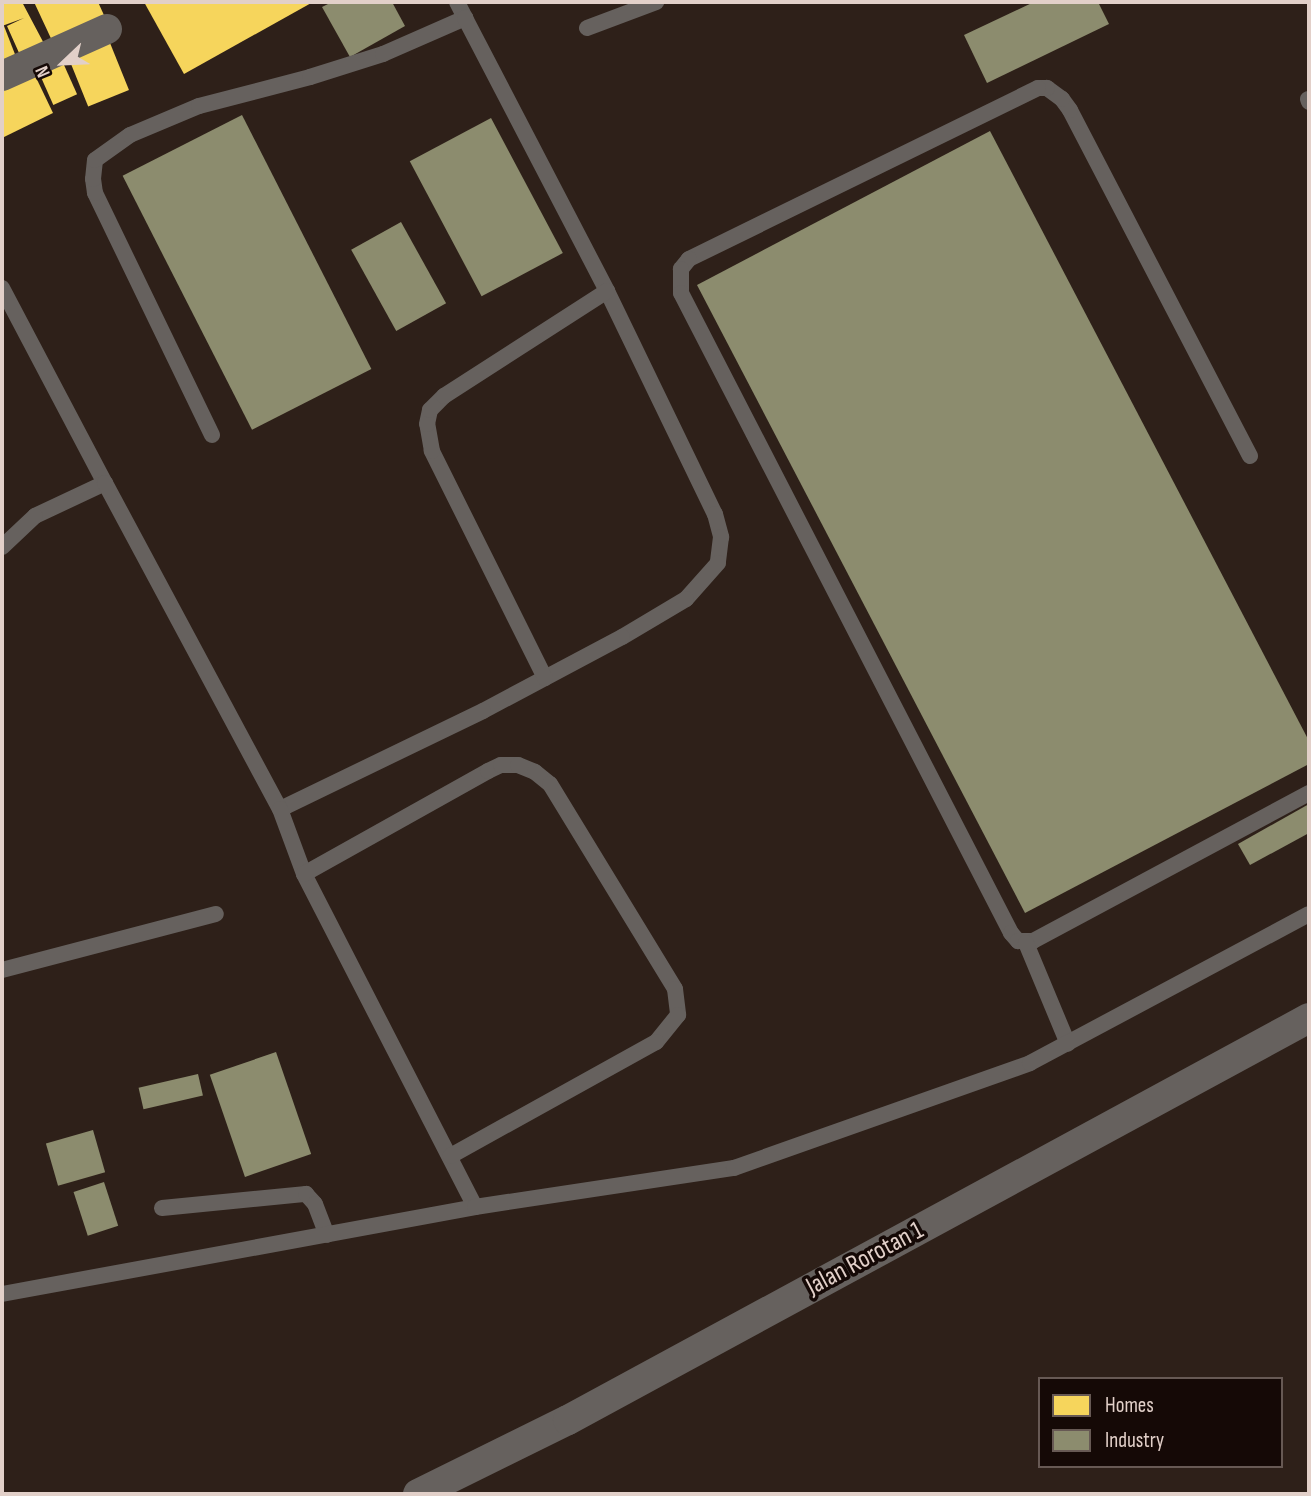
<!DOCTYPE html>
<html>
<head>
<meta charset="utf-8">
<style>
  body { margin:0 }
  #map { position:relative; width:1311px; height:1496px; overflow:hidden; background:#2e2019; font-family:"Sofia Sans Condensed",sans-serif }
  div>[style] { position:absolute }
  .homes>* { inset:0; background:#f6d55c; transform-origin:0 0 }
  .industry>* { inset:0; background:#8c8c6e; transform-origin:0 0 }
  .service>* { height:16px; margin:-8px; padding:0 8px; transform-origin:8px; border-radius:8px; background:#66615e }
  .minor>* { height:30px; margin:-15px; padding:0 15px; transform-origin:15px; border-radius:15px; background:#66615e }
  span { translate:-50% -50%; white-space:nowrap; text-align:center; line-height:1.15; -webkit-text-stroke:7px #150906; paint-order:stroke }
  .street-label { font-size:26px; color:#e2d0c9 }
  .frame { position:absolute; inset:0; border:4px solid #e2d0c9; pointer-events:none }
  .legend { position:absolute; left:1038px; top:1377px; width:245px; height:91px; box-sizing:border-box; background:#150906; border:2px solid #675954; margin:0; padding:9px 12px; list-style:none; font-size:21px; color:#e2d0c9 }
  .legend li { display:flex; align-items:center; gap:14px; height:35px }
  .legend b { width:35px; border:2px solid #675954 }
  .north { position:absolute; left:28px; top:28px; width:70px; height:70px; -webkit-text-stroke:5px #150906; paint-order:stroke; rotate:247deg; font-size:19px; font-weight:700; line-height:28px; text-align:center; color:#e2d0c9 }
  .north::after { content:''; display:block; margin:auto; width:24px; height:32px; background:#e2d0c9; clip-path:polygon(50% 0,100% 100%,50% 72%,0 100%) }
</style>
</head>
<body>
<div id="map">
  <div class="homes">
    <div style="clip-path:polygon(2px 2px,22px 2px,49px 53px,24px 64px,7px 26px,24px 18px,2px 26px)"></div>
    <div style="clip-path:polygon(34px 2px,98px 2px,108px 24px,55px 47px)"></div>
    <div style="clip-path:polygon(144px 2px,313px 2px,184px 74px)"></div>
    <div style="clip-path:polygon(4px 26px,18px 62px,2px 69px,2px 27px)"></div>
    <div style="left:108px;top:38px;width:56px;height:44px;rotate:68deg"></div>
    <div style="left:60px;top:56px;width:42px;height:26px;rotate:66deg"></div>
    <div style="clip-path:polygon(31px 67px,53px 113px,2px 138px,2px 81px)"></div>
  </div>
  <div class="industry">
    <div style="clip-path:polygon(332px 2px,392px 2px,405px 26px,350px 57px,322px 7px)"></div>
    <div style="clip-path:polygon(1034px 2px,1098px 2px,1109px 24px,987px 83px,964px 35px)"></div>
    <div style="left:242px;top:115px;width:285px;height:134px;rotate:63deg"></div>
    <div style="left:491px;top:118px;width:153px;height:92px;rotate:62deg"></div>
    <div style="clip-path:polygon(990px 131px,1309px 741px,1309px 764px,1025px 913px,697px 285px)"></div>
    <div style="left:401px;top:222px;width:93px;height:57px;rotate:61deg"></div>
    <div style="clip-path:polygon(1309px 804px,1309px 833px,1250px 865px,1238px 844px)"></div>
    <div style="left:276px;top:1052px;width:108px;height:70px;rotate:71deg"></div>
    <div style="left:198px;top:1074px;width:22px;height:61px;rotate:77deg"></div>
    <div style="left:93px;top:1130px;width:44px;height:49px;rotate:74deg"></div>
    <div style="left:104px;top:1182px;width:46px;height:32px;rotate:72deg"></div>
  </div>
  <div class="service">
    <div style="left:457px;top:2px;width:18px;rotate:63deg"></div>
    <div style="left:587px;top:28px;width:74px;rotate:-20.6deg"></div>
    <div style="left:1308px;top:99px;width:3px;rotate:72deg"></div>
    <div style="left:2px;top:288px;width:221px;rotate:62.2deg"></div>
    <div style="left:105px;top:483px;width:77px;rotate:154.8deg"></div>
    <div style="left:35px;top:516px;width:45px;rotate:136.8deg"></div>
    <div style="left:212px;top:435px;width:269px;rotate:-115.8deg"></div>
    <div style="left:95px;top:193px;width:14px;rotate:-98deg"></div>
    <div style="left:93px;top:179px;width:19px;rotate:-84deg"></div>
    <div style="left:95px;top:160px;width:43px;rotate:-35.5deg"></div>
    <div style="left:130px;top:135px;width:75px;rotate:-22.8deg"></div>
    <div style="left:199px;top:106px;width:115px;rotate:-14.6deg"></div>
    <div style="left:310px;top:77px;width:77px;rotate:-17.5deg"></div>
    <div style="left:383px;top:54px;width:90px;rotate:-23.7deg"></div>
    <div style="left:465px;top:18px;width:308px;rotate:62.5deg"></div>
    <div style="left:607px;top:291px;width:248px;rotate:64.2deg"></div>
    <div style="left:715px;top:514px;width:24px;rotate:75deg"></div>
    <div style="left:721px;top:537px;width:26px;rotate:97deg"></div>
    <div style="left:718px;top:563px;width:48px;rotate:131.6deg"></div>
    <div style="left:686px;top:599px;width:74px;rotate:149.3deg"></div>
    <div style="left:622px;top:637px;width:157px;rotate:152deg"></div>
    <div style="left:483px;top:711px;width:225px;rotate:154.2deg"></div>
    <div style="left:1250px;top:456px;width:390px;rotate:-117.5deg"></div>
    <div style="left:1070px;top:110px;width:14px;rotate:-126deg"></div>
    <div style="left:1062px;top:99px;width:19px;rotate:-144deg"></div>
    <div style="left:1047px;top:88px;width:9px;rotate:180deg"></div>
    <div style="left:1038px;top:88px;width:389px;rotate:153.9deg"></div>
    <div style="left:689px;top:259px;width:13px;rotate:129deg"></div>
    <div style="left:681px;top:269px;width:24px;rotate:90deg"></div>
    <div style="left:681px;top:293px;width:720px;rotate:62.72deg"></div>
    <div style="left:1011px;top:933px;width:11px;rotate:49deg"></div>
    <div style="left:1018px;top:941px;width:15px"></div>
    <div style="left:1033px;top:941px;width:313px;rotate:-28.2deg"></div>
    <div style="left:105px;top:483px;width:370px;rotate:61.8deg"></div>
    <div style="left:280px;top:809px;width:69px;rotate:69.7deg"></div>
    <div style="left:304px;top:874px;width:374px;rotate:62.8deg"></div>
    <div style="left:545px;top:678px;width:254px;rotate:-116.5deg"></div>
    <div style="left:432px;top:451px;width:27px;rotate:-100deg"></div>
    <div style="left:427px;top:424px;width:14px;rotate:-78deg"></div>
    <div style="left:430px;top:410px;width:20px;rotate:-45deg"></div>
    <div style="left:444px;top:396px;width:194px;rotate:-32.8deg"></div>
    <div style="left:304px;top:874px;width:211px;rotate:-29.2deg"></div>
    <div style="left:488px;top:771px;width:14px;rotate:-25deg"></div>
    <div style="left:501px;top:765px;width:17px"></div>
    <div style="left:518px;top:765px;width:18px;rotate:22deg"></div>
    <div style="left:535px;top:772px;width:19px;rotate:39deg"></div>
    <div style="left:550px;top:784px;width:240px;rotate:58.6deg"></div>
    <div style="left:675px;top:989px;width:26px;rotate:83deg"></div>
    <div style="left:678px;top:1015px;width:35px;rotate:129deg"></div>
    <div style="left:656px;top:1042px;width:235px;rotate:151deg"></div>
    <div style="left:1026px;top:943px;width:109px;rotate:67.4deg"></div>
    <div style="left:2px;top:970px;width:221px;rotate:-14.7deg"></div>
    <div style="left:162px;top:1208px;width:145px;rotate:-5.6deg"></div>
    <div style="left:306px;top:1194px;width:13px;rotate:48deg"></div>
    <div style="left:315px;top:1204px;width:33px;rotate:69deg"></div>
    <div style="left:2px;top:1294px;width:481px;rotate:-10.4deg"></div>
    <div style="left:475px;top:1207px;width:262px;rotate:-8.6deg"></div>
    <div style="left:734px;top:1168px;width:314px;rotate:-19.5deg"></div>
    <div style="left:1030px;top:1063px;width:316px;rotate:-28.1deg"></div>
  </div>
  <div class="minor">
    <div style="left:2px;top:76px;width:115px;rotate:-24.1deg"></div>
    <div style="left:418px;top:1494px;width:167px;rotate:-26.3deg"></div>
    <div style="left:568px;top:1420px;width:843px;rotate:-28.48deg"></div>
  </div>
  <div class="street-label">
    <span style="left:865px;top:1259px;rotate:-28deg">Jalan Rorotan 1</span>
  </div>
  <div class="frame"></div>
  <ul class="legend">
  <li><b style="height:19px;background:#f6d55c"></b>Homes</li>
  <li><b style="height:19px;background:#8c8c6e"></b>Industry</li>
  </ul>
  <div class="north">N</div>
</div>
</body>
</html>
